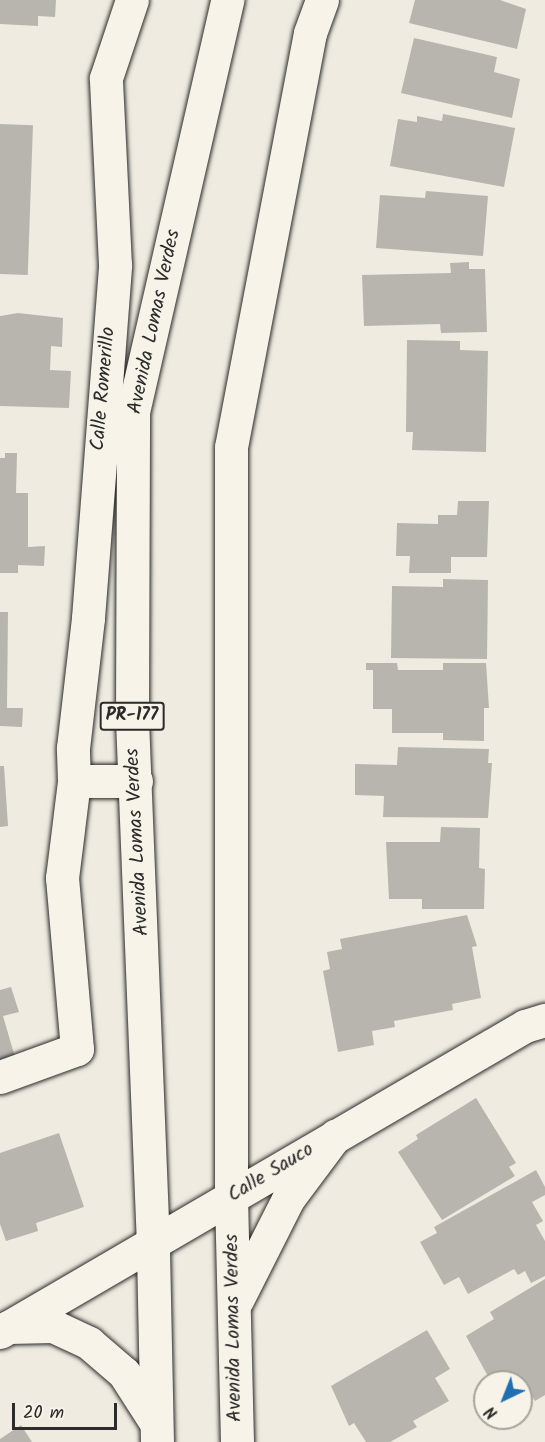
<!DOCTYPE html>
<html>
<head>
<meta charset="utf-8">
<style>
  body { margin:0 }
  #map { position:relative; width:545px; height:1442px; overflow:hidden; background:#efebe0; font-family:Kalam,sans-serif }
  div>[style] { position:absolute }
  .building>* { inset:0; background:#b8b5ae; transform-origin:0 0 }
  .roads { filter:drop-shadow(0 0 2px #2b2b2b) drop-shadow(0 0 2px #2b2b2b) }
  .minor>* { height:33px; margin:-16.5px; padding:0 16.5px; transform-origin:16.5px; border-radius:16.5px; background:#f7f3e8 }
  .major>* { height:33px; margin:-16.5px; padding:0 16.5px; transform-origin:16.5px; border-radius:16.5px; background:#f7f3e8 }
  span { translate:-50% -50%; white-space:nowrap; text-align:center; line-height:1.15; -webkit-text-stroke:4.5px #f7f3e8; paint-order:stroke }
  .shield-label span { padding:2px 4px; background:#f7f3e8; border:2px solid; border-radius:4px; -webkit-text-stroke-width:0 }
  .shield-label { font-size:18px; color:#2b2b2b; font-weight:700 }
  .street-label { font-size:20px; color:#2b2b2b }
  .north { position:absolute; left:473px; top:1370px; width:60px; height:60px; box-sizing:border-box; background:#f7f3e8; border:2px solid #a5a39c; border-radius:50%; rotate:223deg; font-size:16px; font-weight:700; line-height:24px; text-align:center; color:#2b2b2b }
  .north::after { content:''; display:block; margin:auto; width:21px; height:27px; background:#1f6fb2; clip-path:polygon(50% 0,100% 100%,50% 72%,0 100%) }
  .scale { position:absolute; left:12px; top:1403px; width:105px; height:27px; box-sizing:border-box; border:3px solid #2b2b2b; border-top:0; padding-left:8px; font-size:18px; line-height:21px; white-space:nowrap; color:#2b2b2b; -webkit-text-stroke:4px #f7f3e8; paint-order:stroke }
</style>
</head>
<body>
<div id="map">
  <div class="building">
    <div style="clip-path:polygon(0 0,56px 0,55px 17px,38px 16px,38px 26px,0 24px)"></div>
    <div style="clip-path:polygon(415px 0,500px 0,526px 9px,517px 49px,409px 23px)"></div>
    <div style="clip-path:polygon(414px 38px,497px 57px,494px 72px,520px 79px,512px 118px,401px 93px)"></div>
    <div style="clip-path:polygon(443px 114px,515px 128px,504px 187px,390px 166px,398px 119px,417px 122px,417px 116px,442px 121px)"></div>
    <div style="left:0;top:124px;width:33px;height:150px;rotate:2deg"></div>
    <div style="clip-path:polygon(426px 191px,488px 196px,483px 256px,376px 248px,380px 195px,425px 198px)"></div>
    <div style="clip-path:polygon(469px 262px,469px 269px,485px 269px,487px 332px,441px 333px,440px 324px,364px 326px,362px 275px,451px 273px,450px 263px)"></div>
    <div style="clip-path:polygon(18px 313px,63px 318px,62px 347px,51px 346px,50px 370px,71px 371px,69px 408px,0 406px,0 316px)"></div>
    <div style="clip-path:polygon(407px 340px,460px 341px,460px 350px,488px 351px,486px 452px,412px 450px,413px 432px,406px 432px)"></div>
    <div style="clip-path:polygon(5px 453px,17px 453px,16px 493px,28px 493px,28px 547px,45px 546px,44px 566px,18px 565px,18px 573px,0 573px,0 458px,5px 458px)"></div>
    <div style="clip-path:polygon(458px 501px,489px 501px,487px 557px,451px 557px,451px 573px,409px 573px,410px 556px,396px 556px,397px 523px,438px 524px,438px 515px,457px 515px)"></div>
    <div style="clip-path:polygon(443px 579px,488px 580px,487px 659px,391px 658px,392px 586px,443px 587px)"></div>
    <div style="clip-path:polygon(0 612px,8px 612px,7px 708px,23px 708px,22px 727px,0 726px)"></div>
    <div style="clip-path:polygon(366px 663px,397px 663px,398px 670px,443px 670px,443px 663px,486px 663px,489px 708px,484px 708px,484px 741px,443px 740px,443px 733px,392px 733px,392px 709px,373px 709px,373px 670px,366px 670px)"></div>
    <div style="clip-path:polygon(398px 747px,489px 749px,488px 763px,492px 763px,488px 818px,383px 817px,384px 796px,355px 795px,355px 764px,397px 765px)"></div>
    <div style="clip-path:polygon(0 766px,4px 766px,8px 826px,0 827px)"></div>
    <div style="clip-path:polygon(441px 827px,480px 828px,479px 868px,485px 869px,484px 909px,422px 909px,422px 899px,389px 899px,386px 842px,440px 842px)"></div>
    <div style="clip-path:polygon(467px 915px,477px 946px,472px 947px,481px 998px,452px 1004px,453px 1010px,394px 1021px,395px 1027px,372px 1031px,374px 1045px,338px 1052px,323px 971px,330px 969px,327px 952px,342px 949px,340px 939px)"></div>
    <div style="clip-path:polygon(11px 987px,19px 1012px,3px 1016px,17px 1064px,0 1069px,0 990px)"></div>
    <div style="clip-path:polygon(476px 1098px,516px 1163px,509px 1167px,515px 1176px,442px 1220px,398px 1152px,418px 1139px,416px 1135px)"></div>
    <div style="clip-path:polygon(59px 1133px,84px 1207px,36px 1223px,38px 1231px,6px 1241px,0 1224px,0 1153px)"></div>
    <div style="clip-path:polygon(536px 1170px,545px 1187px,545px 1195px,532px 1202px,543px 1221px,536px 1225px,545px 1241px,545px 1276px,531px 1283px,525px 1271px,518px 1275px,514px 1269px,468px 1294px,459px 1277px,444px 1285px,420px 1242px,437px 1233px,434px 1227px)"></div>
    <div style="clip-path:polygon(545px 1279px,545px 1395px,535px 1401px,522px 1379px,491px 1382px,466px 1336px,494px 1319px,490px 1312px)"></div>
    <div style="clip-path:polygon(427px 1330px,450px 1369px,435px 1378px,449px 1401px,413px 1421px,417px 1427px,390px 1442px,366px 1442px,354px 1423px,349px 1426px,331px 1386px)"></div>
    <div style="clip-path:polygon(21px 1425px,32px 1442px,0 1442px,0 1439px)"></div>
  </div>
  <div class="roads">
    <div class="minor">
      <div style="left:74px;top:781px;width:62px"></div>
      <div style="left:0;top:1077px;width:82px;rotate:-20deg"></div>
      <div style="left:77px;top:1049px;width:172px;rotate:-95deg"></div>
      <div style="left:62px;top:878px;width:98px;rotate:-82.9deg"></div>
      <div style="left:74px;top:781px;width:33px;rotate:-92deg"></div>
      <div style="left:73px;top:748px;width:131px;rotate:-83.4deg"></div>
      <div style="left:88px;top:618px;width:354px;rotate:-85.6deg"></div>
      <div style="left:115px;top:265px;width:187px;rotate:-92.8deg"></div>
      <div style="left:106px;top:78px;width:82px;rotate:-71.6deg"></div>
      <div style="left:0;top:1332px;width:608px;rotate:-30.24deg"></div>
      <div style="left:525px;top:1026px;width:21px;rotate:-17deg"></div>
    </div>
    <div class="major">
      <div style="left:237px;top:1300px;width:113px;rotate:-63.2deg"></div>
      <div style="left:288px;top:1199px;width:79px;rotate:-53.3deg"></div>
      <div style="left:8px;top:1327px;width:45px;rotate:-1.3deg"></div>
      <div style="left:53px;top:1326px;width:40px;rotate:25deg"></div>
      <div style="left:89px;top:1343px;width:46px;rotate:40.6deg"></div>
      <div style="left:124px;top:1373px;width:59px;rotate:57.4deg"></div>
      <div style="left:157px;top:1442px;width:197px;rotate:-91.2deg"></div>
      <div style="left:153px;top:1245px;width:526px;rotate:-92.29deg"></div>
      <div style="left:132px;top:719px;width:307px;rotate:-89.8deg"></div>
      <div style="left:133px;top:412px;width:423px;rotate:-77.1deg"></div>
      <div style="left:237px;top:1442px;width:245px;rotate:-91.4deg"></div>
      <div style="left:231px;top:1197px;width:750px;rotate:-90deg"></div>
      <div style="left:231px;top:447px;width:421px;rotate:-79.2deg"></div>
      <div style="left:310px;top:33px;width:35px;rotate:-70deg"></div>
    </div>
  </div>
  <div class="shield-label">
    <span style="left:132px;top:716px">PR-177</span>
  </div>
  <div class="street-label">
    <span style="left:155px;top:322px;rotate:-78deg">Avenida Lomas Verdes</span>
    <span style="left:104px;top:389px;rotate:-85deg">Calle Romerillo</span>
    <span style="left:138px;top:842px;rotate:-93deg">Avenida Lomas Verdes</span>
    <span style="left:271px;top:1173px;rotate:-31deg">Calle Sauco</span>
    <span style="left:234px;top:1328px;rotate:-91deg">Avenida Lomas Verdes</span>
  </div>
  <div class="north">N</div>
  <div class="scale">20 m</div>
</div>
</body>
</html>
